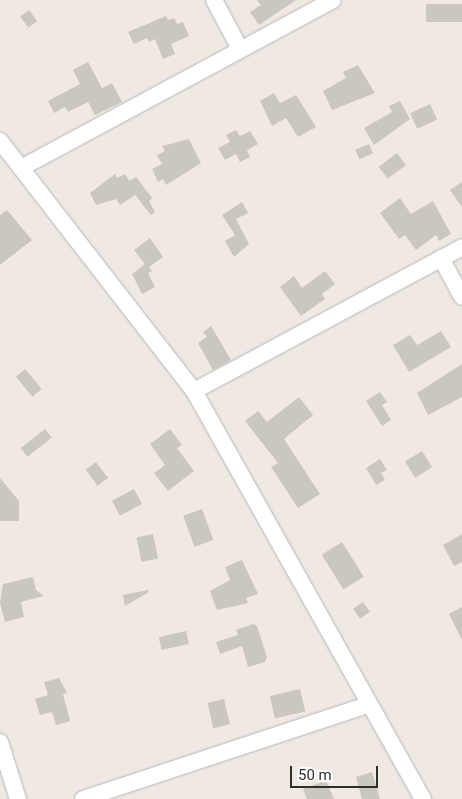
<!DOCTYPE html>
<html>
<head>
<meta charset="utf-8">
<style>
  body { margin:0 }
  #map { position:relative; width:462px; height:799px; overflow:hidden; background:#efe9e1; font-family:Roboto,sans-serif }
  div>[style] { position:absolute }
  .building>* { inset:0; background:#cbc7bf; transform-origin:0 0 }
  .roads { filter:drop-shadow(0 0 1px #b4b7c1) drop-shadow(0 0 1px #b4b7c1) }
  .minor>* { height:16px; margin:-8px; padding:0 8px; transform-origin:8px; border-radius:8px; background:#fff }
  span { translate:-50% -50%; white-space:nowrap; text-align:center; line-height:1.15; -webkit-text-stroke:4px #fff; paint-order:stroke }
  .scale { position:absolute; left:290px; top:766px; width:88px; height:22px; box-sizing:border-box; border:2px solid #2e2e2e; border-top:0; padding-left:6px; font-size:15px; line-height:18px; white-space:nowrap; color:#2e2e2e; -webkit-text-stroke:4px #fff; paint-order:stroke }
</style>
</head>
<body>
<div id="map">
  <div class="building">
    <div style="clip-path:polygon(257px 0,296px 0,259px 25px,250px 12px,261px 5px)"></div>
    <div style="left:426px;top:4px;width:36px;height:18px"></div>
    <div style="left:29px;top:10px;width:14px;height:11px;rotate:54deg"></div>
    <div style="clip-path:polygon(166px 16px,168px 20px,174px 18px,177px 24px,183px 22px,189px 36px,171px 44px,175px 54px,163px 59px,155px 39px,149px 42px,147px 38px,134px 44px,128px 32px)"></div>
    <div style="clip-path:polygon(88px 62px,102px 88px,112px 83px,122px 102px,95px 115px,88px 102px,68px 112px,65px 107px,54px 113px,48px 101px,80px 84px,73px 70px)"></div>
    <div style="clip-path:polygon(358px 65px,375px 93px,332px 110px,323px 91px,346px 78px,343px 72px)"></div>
    <div style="clip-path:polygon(274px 93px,280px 103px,296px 95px,316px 127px,298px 137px,286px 118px,272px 126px,260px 101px)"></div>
    <div style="clip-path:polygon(400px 101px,410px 119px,374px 145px,364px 128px,392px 112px,389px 106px)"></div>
    <div style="left:430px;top:104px;width:17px;height:22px;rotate:65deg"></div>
    <div style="clip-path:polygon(236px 130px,240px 136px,250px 131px,258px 144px,247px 150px,250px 157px,240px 162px,236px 154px,225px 160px,218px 148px,230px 142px,226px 135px)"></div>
    <div style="clip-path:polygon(189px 139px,201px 163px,166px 185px,163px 179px,158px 182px,152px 169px,162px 164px,157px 155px,165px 151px,162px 146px)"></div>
    <div style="left:369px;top:144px;width:10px;height:15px;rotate:66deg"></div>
    <div style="left:397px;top:153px;width:15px;height:23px;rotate:53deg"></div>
    <div style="clip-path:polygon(115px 174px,117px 178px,125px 174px,129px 181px,136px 177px,152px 198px,149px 201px,155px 212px,151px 215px,135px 195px,120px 205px,116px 199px,96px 205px,90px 193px)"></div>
    <div style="clip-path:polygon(462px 182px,462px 207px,450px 190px)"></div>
    <div style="clip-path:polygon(400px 198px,411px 214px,433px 201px,451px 234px,439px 241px,436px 235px,416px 250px,405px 235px,399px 239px,380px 213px)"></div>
    <div style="clip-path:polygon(242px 202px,248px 213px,236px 219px,249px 244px,234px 257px,225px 241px,235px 235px,222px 215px)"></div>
    <div style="clip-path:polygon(7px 210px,32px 240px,0 265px,0 215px)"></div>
    <div style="clip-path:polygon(150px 238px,163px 257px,149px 267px,152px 271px,148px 273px,155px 287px,142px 294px,132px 274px,145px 264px,134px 250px)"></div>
    <div style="clip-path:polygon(325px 271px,335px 284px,322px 294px,325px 299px,301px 316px,280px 287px,294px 276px,302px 288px)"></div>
    <div style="clip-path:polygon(211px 326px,231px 360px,213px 370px,198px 343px,207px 337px,203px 332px)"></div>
    <div style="clip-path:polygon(441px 331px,451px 347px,409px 372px,393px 345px,410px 335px,417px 345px)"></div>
    <div style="clip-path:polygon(462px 364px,462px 397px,428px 415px,417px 393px)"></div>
    <div style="left:25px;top:369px;width:26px;height:12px;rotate:50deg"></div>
    <div style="clip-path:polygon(380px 392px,387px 402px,382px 405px,391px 420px,382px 426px,366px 401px)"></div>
    <div style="clip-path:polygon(299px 397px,313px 415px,284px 439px,320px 494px,298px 508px,271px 467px,278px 463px,245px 421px,258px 411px,267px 422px)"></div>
    <div style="left:45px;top:429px;width:11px;height:31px;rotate:52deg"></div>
    <div style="clip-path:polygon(170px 429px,182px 445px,177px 448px,194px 471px,168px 491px,154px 473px,165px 465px,150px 444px)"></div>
    <div style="left:422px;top:451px;width:19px;height:20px;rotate:58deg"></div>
    <div style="clip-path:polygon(380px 459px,387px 470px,381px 473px,385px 480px,376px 485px,366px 468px)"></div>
    <div style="left:96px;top:462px;width:20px;height:13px;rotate:53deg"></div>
    <div style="clip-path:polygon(0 478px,19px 501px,19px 521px,0 521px)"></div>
    <div style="left:134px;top:489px;width:17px;height:25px;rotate:62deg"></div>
    <div style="left:202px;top:509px;width:33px;height:20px;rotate:70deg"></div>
    <div style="left:153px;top:534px;width:25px;height:17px;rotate:78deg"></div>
    <div style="clip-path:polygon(462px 534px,462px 562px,454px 566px,443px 545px)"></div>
    <div style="left:342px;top:542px;width:41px;height:24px;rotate:58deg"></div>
    <div style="clip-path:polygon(242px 560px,258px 594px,246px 598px,248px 603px,217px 610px,210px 591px,230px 580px,225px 567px)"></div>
    <div style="clip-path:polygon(33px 577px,36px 590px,44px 596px,21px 602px,24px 617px,5px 622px,0 603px,3px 584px)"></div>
    <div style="clip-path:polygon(148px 590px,149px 592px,125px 606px,123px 595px)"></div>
    <div style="left:363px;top:602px;width:12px;height:12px;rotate:55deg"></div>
    <div style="clip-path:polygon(462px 607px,462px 640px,449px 614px)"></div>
    <div style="clip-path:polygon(253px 624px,257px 626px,267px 657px,265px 662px,248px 667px,242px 646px,220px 654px,216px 642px,238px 635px,236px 630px)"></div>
    <div style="left:186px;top:631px;width:13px;height:28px;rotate:77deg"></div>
    <div style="clip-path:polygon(59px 678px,67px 693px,63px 694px,70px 721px,56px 725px,52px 712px,40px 715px,35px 699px,48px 695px,44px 682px)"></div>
    <div style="left:300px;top:689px;width:23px;height:31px;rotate:77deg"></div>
    <div style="left:224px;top:699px;width:26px;height:17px;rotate:77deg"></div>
    <div style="clip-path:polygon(372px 772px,380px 799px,362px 799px,356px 777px)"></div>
    <div style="clip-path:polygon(322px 782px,327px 783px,334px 799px,307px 799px,303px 789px)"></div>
  </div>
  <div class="roads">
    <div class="minor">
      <div style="left:214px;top:0;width:55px;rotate:62deg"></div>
      <div style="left:0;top:141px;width:316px;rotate:52.2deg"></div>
      <div style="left:194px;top:391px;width:468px;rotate:60.7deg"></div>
      <div style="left:21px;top:168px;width:354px;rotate:-28.3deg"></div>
      <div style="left:441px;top:258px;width:44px;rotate:61.7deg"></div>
      <div style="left:194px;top:391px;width:304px;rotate:-28.2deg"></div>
      <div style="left:0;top:742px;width:60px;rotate:72.5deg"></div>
      <div style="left:83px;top:799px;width:300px;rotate:-18.3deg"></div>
    </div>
  </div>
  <div class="scale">50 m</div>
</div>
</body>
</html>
